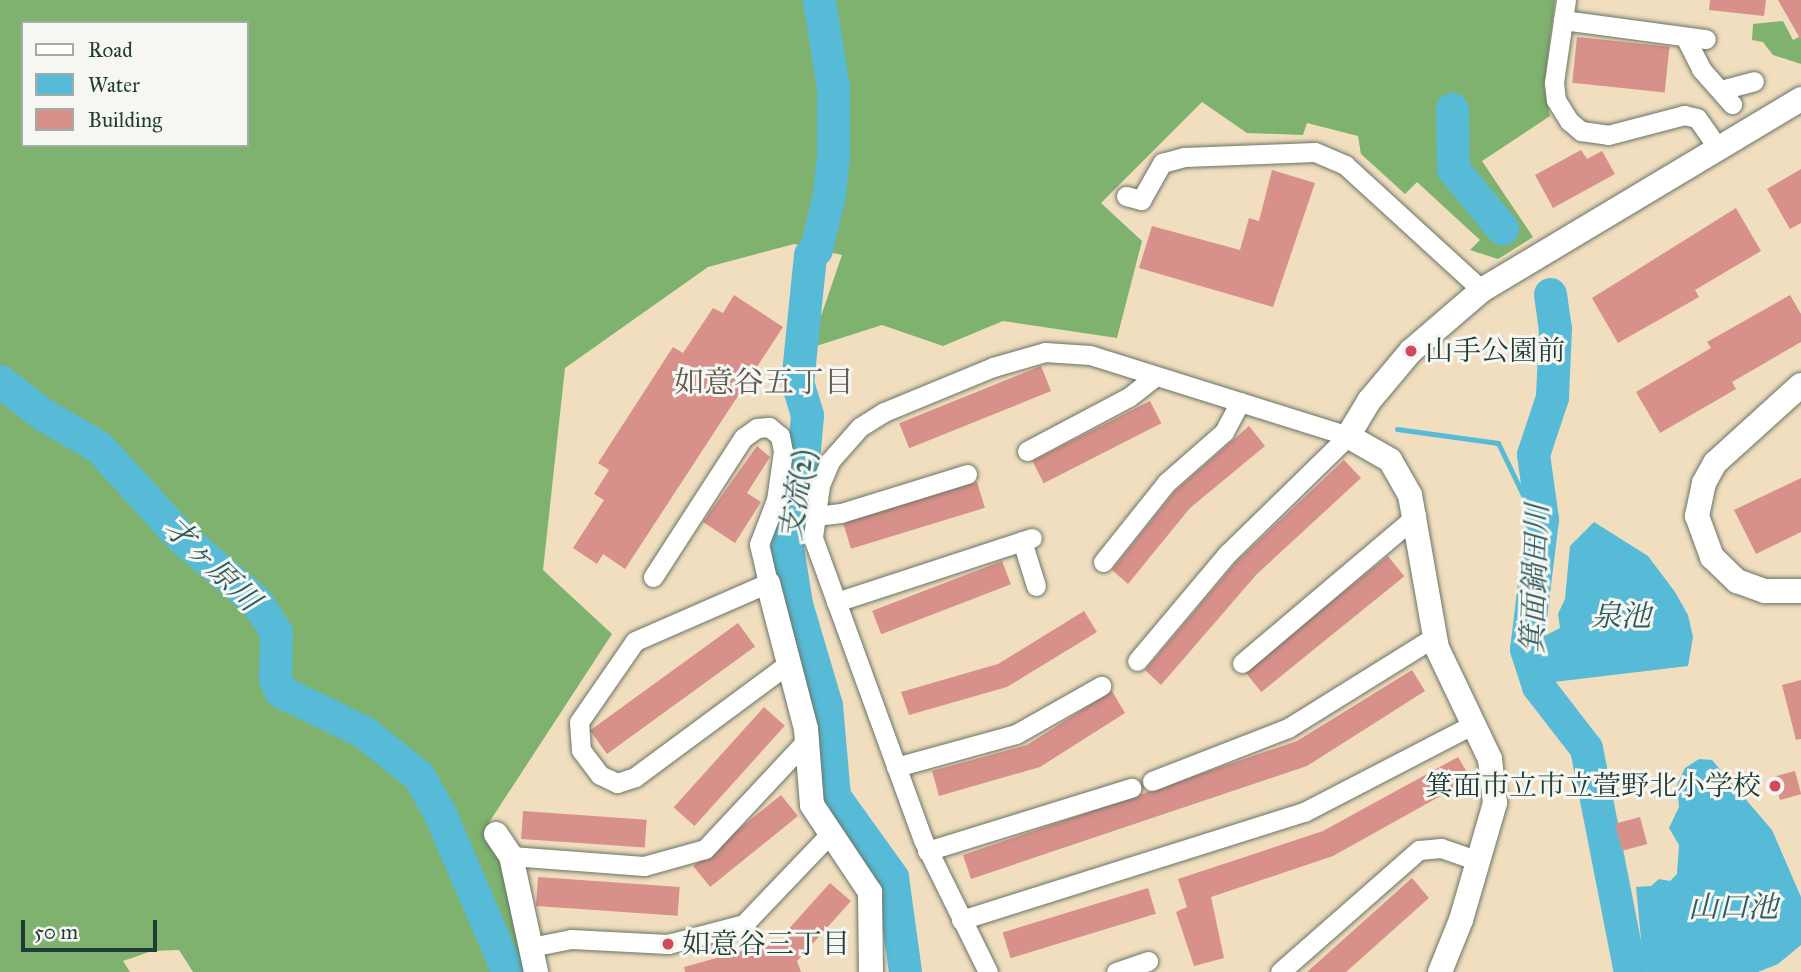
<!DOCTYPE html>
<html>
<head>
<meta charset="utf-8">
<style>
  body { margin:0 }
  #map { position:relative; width:1801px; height:972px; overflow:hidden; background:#f1debf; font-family:"IM FELL Great Primer","Noto Serif JP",serif }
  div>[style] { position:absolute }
  .forest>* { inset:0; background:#7fb26e }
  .water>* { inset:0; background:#57bad6 }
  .stream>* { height:5px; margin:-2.5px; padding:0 2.5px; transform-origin:2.5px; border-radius:2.5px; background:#57bad6 }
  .river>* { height:33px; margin:-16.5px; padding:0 16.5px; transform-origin:16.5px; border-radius:16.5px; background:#57bad6 }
  .building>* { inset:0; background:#d8908a; transform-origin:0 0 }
  .roads { filter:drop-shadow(0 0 2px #687565) drop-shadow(0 0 2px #687565) }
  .minor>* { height:19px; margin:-9.5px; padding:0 9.5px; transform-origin:9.5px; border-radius:9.5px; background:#fff }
  .tertiary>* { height:24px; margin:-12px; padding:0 12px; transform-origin:12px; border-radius:12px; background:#fff }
  .dots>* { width:19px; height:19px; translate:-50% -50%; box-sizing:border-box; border:4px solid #f6f6f2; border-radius:50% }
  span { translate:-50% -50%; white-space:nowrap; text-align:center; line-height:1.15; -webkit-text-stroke:6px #f6f6f2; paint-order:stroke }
  .poi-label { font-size:28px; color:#1f3d34 }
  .left { translate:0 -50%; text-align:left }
  .right { translate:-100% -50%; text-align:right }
  .neighbourhood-label { font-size:30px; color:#605a52 }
  .water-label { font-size:30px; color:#2d5c5c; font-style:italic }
  .legend { position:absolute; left:21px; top:21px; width:228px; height:126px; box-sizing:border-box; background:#f6f6f2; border:2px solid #a0aca6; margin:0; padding:9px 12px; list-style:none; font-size:21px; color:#1f3d34 }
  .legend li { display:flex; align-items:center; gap:14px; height:35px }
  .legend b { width:35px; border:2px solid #a0aca6 }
  .scale { position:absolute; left:21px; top:920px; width:136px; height:32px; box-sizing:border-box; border:4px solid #1f3d34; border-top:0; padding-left:9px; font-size:21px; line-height:24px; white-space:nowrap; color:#1f3d34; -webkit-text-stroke:5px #f6f6f2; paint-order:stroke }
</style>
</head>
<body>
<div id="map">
  <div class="forest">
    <div style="clip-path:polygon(evenodd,0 0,1555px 0,1544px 86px,1550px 116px,1482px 161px,1533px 237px,1498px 259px,1470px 250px,1480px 240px,1417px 182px,1405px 194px,1361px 154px,1358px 136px,1307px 123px,1303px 135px,1247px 133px,1202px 102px,1101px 203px,1142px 241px,1117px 338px,1003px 321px,943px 346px,882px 325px,810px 348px,842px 255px,794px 244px,708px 267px,565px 368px,543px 570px,612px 634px,490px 821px,484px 837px,504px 862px,528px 972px,193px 972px,179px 950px,152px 951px,123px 961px,130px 972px,0 972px,0 0,23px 23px,247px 23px,247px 145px,23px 145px,23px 23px)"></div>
    <div style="clip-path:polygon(1783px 21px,1793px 40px,1801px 36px,1801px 64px,1773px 55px,1763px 42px,1752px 40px,1753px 24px)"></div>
  </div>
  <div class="water">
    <div style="clip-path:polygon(1594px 522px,1648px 556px,1675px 592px,1688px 615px,1693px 637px,1688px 666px,1554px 682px,1541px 660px,1537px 640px,1560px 628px,1558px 614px,1565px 599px,1570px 546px)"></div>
    <div style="clip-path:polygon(1699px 759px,1712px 760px,1772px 830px,1801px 897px,1801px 945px,1778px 964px,1758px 972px,1647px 972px,1643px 960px,1636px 887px,1651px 886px,1659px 879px,1670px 881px,1677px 874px,1679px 845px,1669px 828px,1679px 807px,1677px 785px,1685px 768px)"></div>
  </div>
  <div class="stream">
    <div style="left:1397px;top:429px;width:102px;rotate:7.9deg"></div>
    <div style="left:1498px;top:443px;width:99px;rotate:64.2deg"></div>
  </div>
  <div class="river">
    <div style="left:819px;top:0;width:88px;rotate:80.9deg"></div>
    <div style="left:833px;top:87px;width:67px;rotate:90deg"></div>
    <div style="left:833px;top:154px;width:41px;rotate:95.6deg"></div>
    <div style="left:829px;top:195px;width:56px;rotate:103.5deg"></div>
    <div style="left:816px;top:249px;width:8px;rotate:135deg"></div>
    <div style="left:810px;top:255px;width:128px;rotate:95.8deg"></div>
    <div style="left:797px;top:382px;width:34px;rotate:73deg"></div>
    <div style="left:807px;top:415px;width:45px;rotate:95.1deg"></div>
    <div style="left:803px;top:460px;width:88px;rotate:100.4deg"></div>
    <div style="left:787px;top:547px;width:58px;rotate:81deg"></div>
    <div style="left:796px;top:604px;width:105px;rotate:73.5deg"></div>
    <div style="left:826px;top:705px;width:91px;rotate:85deg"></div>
    <div style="left:834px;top:796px;width:100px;rotate:54.4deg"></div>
    <div style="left:892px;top:877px;width:96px;rotate:82.2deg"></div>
    <div style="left:1452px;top:109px;width:60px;rotate:89deg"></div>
    <div style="left:1453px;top:169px;width:77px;rotate:50.3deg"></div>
    <div style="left:1550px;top:294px;width:34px;rotate:82deg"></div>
    <div style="left:1555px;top:328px;width:69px;rotate:92.5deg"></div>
    <div style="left:1552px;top:397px;width:60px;rotate:108.4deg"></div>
    <div style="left:1533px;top:454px;width:66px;rotate:82.1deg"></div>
    <div style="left:1542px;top:519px;width:131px;rotate:97deg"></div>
    <div style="left:1526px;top:649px;width:39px;rotate:72deg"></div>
    <div style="left:1538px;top:686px;width:78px;rotate:52.3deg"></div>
    <div style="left:1586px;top:748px;width:228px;rotate:78.9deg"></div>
    <div style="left:0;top:381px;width:52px;rotate:38deg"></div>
    <div style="left:41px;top:413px;width:67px;rotate:30.4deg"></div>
    <div style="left:99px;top:447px;width:120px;rotate:47.7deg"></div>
    <div style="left:180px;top:536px;width:101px;rotate:40.6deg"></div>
    <div style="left:257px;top:602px;width:36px;rotate:58deg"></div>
    <div style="left:276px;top:632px;width:47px;rotate:91.2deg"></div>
    <div style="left:275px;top:679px;width:13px;rotate:67deg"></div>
    <div style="left:280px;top:691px;width:93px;rotate:26deg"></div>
    <div style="left:364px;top:732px;width:70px;rotate:38.7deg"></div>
    <div style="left:419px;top:776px;width:43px;rotate:61.1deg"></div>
    <div style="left:440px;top:814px;width:172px;rotate:66.7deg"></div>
  </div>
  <div class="building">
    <div style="clip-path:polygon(1710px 0,1766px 0,1764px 16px,1709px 10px)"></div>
    <div style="clip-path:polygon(1778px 0,1801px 0,1801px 40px)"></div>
    <div style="left:1577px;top:37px;width:93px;height:46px;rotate:6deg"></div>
    <div style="clip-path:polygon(1581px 150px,1587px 159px,1602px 151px,1615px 174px,1553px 208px,1535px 175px)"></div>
    <div style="clip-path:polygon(1801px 169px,1801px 223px,1790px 229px,1767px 189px)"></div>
    <div style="clip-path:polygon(1272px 170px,1315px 183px,1273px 307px,1139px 268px,1152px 226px,1240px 250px,1249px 218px,1259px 221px)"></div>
    <div style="clip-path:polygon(1736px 208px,1761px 251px,1695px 290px,1699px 297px,1618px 343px,1592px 298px)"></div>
    <div style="clip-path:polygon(734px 295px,783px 327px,625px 569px,603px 554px,597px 564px,573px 548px,604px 500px,594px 494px,609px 470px,598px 463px,673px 347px,683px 353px,713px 308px,723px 313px)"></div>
    <div style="clip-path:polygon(1790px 295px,1801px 314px,1801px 342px,1732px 382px,1736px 389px,1660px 433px,1636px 392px,1711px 348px,1707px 342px)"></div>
    <div style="left:1041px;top:366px;width:27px;height:153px;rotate:68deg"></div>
    <div style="left:1150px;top:401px;width:25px;height:132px;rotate:63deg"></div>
    <div style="clip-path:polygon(1249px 426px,1265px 446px,1190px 508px,1128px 584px,1112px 570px,1175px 491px)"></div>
    <div style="clip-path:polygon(757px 446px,770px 457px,747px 493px,761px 502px,735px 543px,703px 522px)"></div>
    <div style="clip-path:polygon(1344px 460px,1361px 478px,1256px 575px,1161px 685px,1145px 670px,1237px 561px)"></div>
    <div style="clip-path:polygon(1801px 478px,1801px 532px,1756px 554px,1734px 510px)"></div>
    <div style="left:977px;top:482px;width:27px;height:140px;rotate:73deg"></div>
    <div style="left:1388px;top:556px;width:26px;height:184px;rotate:51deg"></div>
    <div style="left:1002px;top:561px;width:25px;height:139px;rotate:69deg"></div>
    <div style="clip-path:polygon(1084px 611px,1097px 632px,1007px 687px,909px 715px,901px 692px,998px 664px)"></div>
    <div style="left:738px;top:623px;width:29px;height:183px;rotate:54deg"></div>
    <div style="clip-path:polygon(1412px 670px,1425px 691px,1307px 766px,971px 879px,963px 855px,1297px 741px)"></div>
    <div style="clip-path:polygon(1801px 680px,1801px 739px,1796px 740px,1782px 685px)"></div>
    <div style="clip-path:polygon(1112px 691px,1125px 713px,1040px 767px,939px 796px,932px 771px,1027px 745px)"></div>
    <div style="left:764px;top:707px;width:28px;height:135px;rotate:42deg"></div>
    <div style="clip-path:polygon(1458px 757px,1471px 779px,1333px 856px,1211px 897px,1224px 958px,1194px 966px,1176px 912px,1187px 907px,1178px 879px,1323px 831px)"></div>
    <div style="left:1795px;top:771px;width:24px;height:22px;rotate:75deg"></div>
    <div style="left:781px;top:795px;width:27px;height:113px;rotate:51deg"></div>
    <div style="left:523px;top:811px;width:124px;height:28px;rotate:4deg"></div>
    <div style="left:1640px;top:817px;width:28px;height:26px;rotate:75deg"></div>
    <div style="left:538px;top:877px;width:142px;height:29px;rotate:4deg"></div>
    <div style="clip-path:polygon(1412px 878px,1429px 898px,1346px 972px,1307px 972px)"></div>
    <div style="clip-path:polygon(830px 883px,851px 901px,797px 961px,801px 972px,685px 972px,684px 967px,790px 938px,785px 933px)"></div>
    <div style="left:1148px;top:888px;width:27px;height:152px;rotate:73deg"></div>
  </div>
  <div class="roads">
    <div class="minor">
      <div style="left:1566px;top:0;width:83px;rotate:98.3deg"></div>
      <div style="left:1554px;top:82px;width:18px;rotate:84deg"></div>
      <div style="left:1556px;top:100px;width:25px;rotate:58deg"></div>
      <div style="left:1569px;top:121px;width:16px;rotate:40deg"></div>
      <div style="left:1581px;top:131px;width:27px;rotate:8deg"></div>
      <div style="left:1608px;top:135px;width:79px;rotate:-14.7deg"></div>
      <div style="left:1684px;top:115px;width:13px;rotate:13deg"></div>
      <div style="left:1697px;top:118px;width:37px;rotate:55deg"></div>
      <div style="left:1563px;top:20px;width:144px;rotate:7.6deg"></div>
      <div style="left:1685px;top:37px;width:36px;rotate:63deg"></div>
      <div style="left:1701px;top:69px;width:47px;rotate:48.5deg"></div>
      <div style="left:1721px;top:90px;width:34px;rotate:-15deg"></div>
      <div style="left:1126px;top:196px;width:16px;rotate:15deg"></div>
      <div style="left:1141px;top:200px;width:43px;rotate:-60.4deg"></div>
      <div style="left:1162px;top:163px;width:23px;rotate:-15deg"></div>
      <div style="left:1184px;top:157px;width:131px;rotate:-2.2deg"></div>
      <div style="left:1315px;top:152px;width:33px;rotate:23deg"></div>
      <div style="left:1345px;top:165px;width:185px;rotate:42.4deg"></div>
      <div style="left:1027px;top:451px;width:115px;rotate:-27.9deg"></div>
      <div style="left:1129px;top:397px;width:34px;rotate:-38deg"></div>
      <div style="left:816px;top:516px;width:25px;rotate:-7deg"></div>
      <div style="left:841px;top:513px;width:132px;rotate:-17.2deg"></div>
      <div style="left:1022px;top:541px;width:47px;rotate:72.7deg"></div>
      <div style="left:1103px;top:562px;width:101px;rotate:-51.4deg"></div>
      <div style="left:1166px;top:483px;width:77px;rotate:-41.3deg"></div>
      <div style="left:1224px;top:432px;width:34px;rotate:-62deg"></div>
      <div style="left:653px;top:577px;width:166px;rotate:-57.1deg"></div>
      <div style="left:743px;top:438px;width:17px;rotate:-36deg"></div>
      <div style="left:757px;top:428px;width:12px;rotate:-5deg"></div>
      <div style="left:769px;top:427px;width:14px;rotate:39deg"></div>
      <div style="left:780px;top:436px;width:15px;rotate:79deg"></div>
      <div style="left:783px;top:451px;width:49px;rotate:98.1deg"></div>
      <div style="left:776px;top:500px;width:47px;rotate:111.1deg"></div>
      <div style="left:759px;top:544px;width:40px;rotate:77deg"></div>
      <div style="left:768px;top:583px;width:145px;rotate:156.4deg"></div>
      <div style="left:635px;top:641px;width:98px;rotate:124.7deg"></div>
      <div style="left:579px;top:722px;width:28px;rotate:86deg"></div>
      <div style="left:581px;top:750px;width:31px;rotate:53deg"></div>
      <div style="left:600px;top:775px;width:19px;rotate:25deg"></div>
      <div style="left:617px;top:783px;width:19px;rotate:-18deg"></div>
      <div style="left:635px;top:777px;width:192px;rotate:-36.5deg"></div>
      <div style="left:836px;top:602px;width:206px;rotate:-18.1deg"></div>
      <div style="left:1242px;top:663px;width:228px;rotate:-40.2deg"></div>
      <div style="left:896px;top:767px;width:124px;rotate:-15.4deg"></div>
      <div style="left:1016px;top:734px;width:98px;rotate:-29.5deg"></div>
      <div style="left:1152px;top:781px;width:146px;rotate:-21.3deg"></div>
      <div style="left:1288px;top:728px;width:172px;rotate:-31.9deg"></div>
      <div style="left:927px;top:851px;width:214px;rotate:-17.2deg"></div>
      <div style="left:511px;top:856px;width:133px;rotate:4.3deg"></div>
      <div style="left:644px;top:866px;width:63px;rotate:-15.6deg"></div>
      <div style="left:705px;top:849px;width:151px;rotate:-46.9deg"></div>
      <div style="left:961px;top:920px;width:360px;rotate:-17.5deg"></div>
      <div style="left:1304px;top:812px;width:191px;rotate:-27.4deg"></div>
      <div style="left:531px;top:947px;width:41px;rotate:-11.3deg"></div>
      <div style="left:571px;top:939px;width:97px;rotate:3deg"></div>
      <div style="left:668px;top:944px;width:79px;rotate:-14.7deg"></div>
      <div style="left:744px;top:924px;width:126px;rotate:-46.3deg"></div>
      <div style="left:988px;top:972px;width:147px;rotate:-116.2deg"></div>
      <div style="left:923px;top:840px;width:322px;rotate:-110deg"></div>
      <div style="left:813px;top:537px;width:52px;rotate:-82.3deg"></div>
      <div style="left:820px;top:485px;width:26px;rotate:-67deg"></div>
      <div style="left:830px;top:461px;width:45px;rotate:-48.6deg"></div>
      <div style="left:860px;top:427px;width:28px;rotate:-32deg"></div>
      <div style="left:884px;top:412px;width:118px;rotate:-22.4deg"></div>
      <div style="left:993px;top:367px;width:54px;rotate:-16.1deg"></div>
      <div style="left:1045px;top:352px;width:45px;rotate:3.8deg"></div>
      <div style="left:1090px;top:355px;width:270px;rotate:17.4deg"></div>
      <div style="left:1348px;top:436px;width:168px;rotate:135.7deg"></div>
      <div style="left:1228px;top:553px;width:141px;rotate:130.1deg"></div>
      <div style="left:1116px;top:972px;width:34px;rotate:-19deg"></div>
      <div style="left:1280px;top:972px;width:185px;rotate:-41.3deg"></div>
      <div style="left:1419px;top:850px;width:22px;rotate:-5deg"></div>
      <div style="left:1441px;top:848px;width:39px;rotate:19deg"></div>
    </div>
    <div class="tertiary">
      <div style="left:1801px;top:385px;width:116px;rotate:137.8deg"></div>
      <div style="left:1715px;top:463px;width:23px;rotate:119deg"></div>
      <div style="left:1704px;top:483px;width:34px;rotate:102deg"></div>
      <div style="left:1697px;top:516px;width:44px;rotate:69.9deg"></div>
      <div style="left:1712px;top:557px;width:35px;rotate:44deg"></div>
      <div style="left:1737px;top:581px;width:30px;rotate:20deg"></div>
      <div style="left:1765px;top:591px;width:36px"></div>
      <div style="left:768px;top:583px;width:151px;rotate:75.4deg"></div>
      <div style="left:806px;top:729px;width:76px;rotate:85.5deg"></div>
      <div style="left:812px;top:805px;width:105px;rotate:56.3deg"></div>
      <div style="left:870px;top:892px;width:80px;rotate:89.3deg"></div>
      <div style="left:496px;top:834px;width:27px;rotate:56deg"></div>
      <div style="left:511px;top:856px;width:119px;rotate:77.8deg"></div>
      <div style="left:1440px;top:972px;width:56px;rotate:-68deg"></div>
      <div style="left:1461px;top:920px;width:122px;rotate:-73.8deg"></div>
      <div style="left:1495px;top:803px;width:44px;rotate:-96.5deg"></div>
      <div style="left:1490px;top:759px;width:123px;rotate:-115.5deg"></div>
      <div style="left:1437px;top:648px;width:155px;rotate:-100deg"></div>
      <div style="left:1410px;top:495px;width:40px;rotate:-119.7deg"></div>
      <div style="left:1390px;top:460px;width:48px;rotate:-150.3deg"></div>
      <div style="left:1348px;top:436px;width:41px;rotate:-59deg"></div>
      <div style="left:1369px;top:401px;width:65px;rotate:-50deg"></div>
      <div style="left:1411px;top:351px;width:94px;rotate:-40.7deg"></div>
      <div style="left:1482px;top:290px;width:372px;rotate:-30.9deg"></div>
    </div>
  </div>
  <div class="dots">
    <div style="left:1411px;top:351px;background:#d1495b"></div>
    <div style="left:1775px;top:786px;background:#d1495b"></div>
    <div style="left:668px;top:944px;background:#d1495b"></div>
  </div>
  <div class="poi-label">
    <span class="left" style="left:1425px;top:351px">山手公園前</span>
    <span class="right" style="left:1761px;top:786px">箕面市立市立萱野北小学校</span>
    <span class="left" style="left:682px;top:944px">如意谷三丁目</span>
  </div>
  <div class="neighbourhood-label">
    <span style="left:764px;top:382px">如意谷五丁目</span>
  </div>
  <div class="water-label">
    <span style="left:797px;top:495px;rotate:-82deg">支流(2)</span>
    <span style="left:212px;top:564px;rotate:44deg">才ヶ原川</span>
    <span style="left:1535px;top:579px;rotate:-88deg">箕面鍋田川</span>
    <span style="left:1621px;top:616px">泉池</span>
    <span style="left:1733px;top:907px">山口池</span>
  </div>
  <ul class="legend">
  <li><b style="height:9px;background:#fff"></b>Road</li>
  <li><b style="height:19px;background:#57bad6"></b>Water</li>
  <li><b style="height:19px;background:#d8908a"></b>Building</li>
  </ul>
  <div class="scale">50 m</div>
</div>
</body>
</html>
